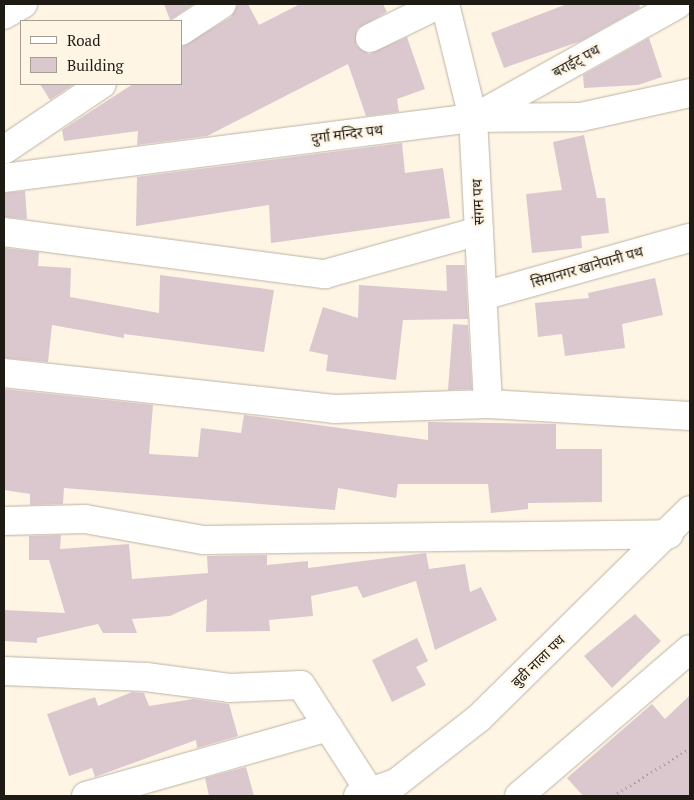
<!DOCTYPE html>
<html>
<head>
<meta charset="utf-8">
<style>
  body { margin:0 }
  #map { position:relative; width:694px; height:800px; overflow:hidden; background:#fef5e5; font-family:"PT Serif","Noto Sans Devanagari",serif }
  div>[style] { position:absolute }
  .building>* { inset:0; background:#dbc8cf }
  .path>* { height:3px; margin-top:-1.5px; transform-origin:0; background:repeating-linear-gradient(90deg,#a59f93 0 1px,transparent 0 5px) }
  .roads { filter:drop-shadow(0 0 1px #bcb3a4) drop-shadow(0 0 1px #bcb3a4) }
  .street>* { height:28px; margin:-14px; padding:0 14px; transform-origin:14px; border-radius:14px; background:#fff }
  span { translate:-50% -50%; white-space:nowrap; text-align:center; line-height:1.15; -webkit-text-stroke:4.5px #fef5e5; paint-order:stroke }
  .street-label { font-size:14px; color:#1e1b15 }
  .frame { position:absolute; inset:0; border:5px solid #1e1b15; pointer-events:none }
  .legend { position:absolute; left:20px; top:20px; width:162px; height:65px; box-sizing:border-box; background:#fef5e5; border:1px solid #a49e92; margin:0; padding:6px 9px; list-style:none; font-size:15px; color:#1e1b15 }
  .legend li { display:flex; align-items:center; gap:10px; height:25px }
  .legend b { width:25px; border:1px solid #a49e92 }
</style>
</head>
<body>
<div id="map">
  <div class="building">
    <div style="clip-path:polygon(164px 4px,194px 4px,170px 20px)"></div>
    <div style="clip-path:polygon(238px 4px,248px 4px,259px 25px,300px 4px,383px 4px,387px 12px,357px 29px,356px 45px,369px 54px,407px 37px,425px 89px,397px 99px,399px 112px,366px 116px,348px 64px,207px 136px,137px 145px,138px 131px,64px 141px,62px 130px,133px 84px,181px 84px,181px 47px,231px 17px)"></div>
    <div style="clip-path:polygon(567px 4px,639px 4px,640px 8px,581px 41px,504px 68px,491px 33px)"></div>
    <div style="clip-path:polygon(649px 38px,662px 77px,638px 85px,584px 88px,583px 75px)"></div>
    <div style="clip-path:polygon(40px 84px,74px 84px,50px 100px)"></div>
    <div style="clip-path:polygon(584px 135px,597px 198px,605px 198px,609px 233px,581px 236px,582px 248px,532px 253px,526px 194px,562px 190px,553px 142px)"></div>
    <div style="clip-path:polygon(402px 143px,405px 173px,443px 168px,450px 218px,271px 243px,269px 205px,136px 226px,137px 177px)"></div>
    <div style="clip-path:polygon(25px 191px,27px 219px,4px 217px,4px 193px)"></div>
    <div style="clip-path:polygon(4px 248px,39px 252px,38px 266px,71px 268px,70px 297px,159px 313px,160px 275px,274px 290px,264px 352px,124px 334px,124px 338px,52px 325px,48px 362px,4px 358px)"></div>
    <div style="clip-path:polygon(446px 265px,465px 265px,468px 319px,403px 320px,396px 380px,326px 371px,328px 355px,309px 351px,323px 307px,358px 318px,359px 285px,447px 291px)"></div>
    <div style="clip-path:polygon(655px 278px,663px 315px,622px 324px,625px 348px,565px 356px,562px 334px,538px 337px,535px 303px,589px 298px,588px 293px)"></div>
    <div style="clip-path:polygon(453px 324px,468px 325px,472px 389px,448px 390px)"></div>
    <div style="clip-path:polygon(4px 389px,153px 405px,149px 454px,198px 457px,201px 428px,241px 433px,244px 415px,428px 440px,428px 422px,556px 424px,556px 449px,602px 449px,602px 502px,528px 503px,528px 509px,491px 513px,488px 484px,398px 484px,396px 498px,338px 488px,335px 510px,64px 488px,63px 504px,30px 505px,30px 494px,4px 490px)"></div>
    <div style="clip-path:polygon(61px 535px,60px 549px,129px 544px,132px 579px,208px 573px,207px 556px,267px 555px,267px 565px,308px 561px,308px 568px,426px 553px,429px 569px,465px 564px,470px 592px,481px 587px,497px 620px,435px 650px,416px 581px,363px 598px,357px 586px,311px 596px,313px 616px,269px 620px,270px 631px,206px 632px,207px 599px,170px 616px,132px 619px,137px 633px,103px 633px,98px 624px,37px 638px,37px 643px,4px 641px,4px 610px,65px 613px,49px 560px,29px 560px,29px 536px)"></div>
    <div style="clip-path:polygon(635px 614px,661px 641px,612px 688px,584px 656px)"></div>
    <div style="clip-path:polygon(417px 638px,428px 661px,416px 667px,426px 685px,392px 702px,372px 660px)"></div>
    <div style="clip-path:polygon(132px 692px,144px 693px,149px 706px,193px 699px,229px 704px,238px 736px,197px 748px,196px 740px,95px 777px,92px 768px,69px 776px,47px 714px,95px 697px,98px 706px)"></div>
    <div style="clip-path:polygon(690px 695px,690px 796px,583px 796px,567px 778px,652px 704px,665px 719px)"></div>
    <div style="clip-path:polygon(246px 767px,254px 796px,209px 796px,205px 778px)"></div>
  </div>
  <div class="path">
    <div style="left:613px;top:796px;width:91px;rotate:-31.9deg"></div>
  </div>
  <div class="roads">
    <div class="street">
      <div style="left:445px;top:4px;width:117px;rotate:76.2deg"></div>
      <div style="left:473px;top:118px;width:286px;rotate:87deg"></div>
      <div style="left:4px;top:15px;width:22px;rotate:-30deg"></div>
      <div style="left:181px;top:31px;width:49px;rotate:-33.4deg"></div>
      <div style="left:370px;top:38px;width:78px;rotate:-25.9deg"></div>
      <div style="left:476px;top:117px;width:231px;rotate:-29.2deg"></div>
      <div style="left:4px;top:150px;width:118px;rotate:-34deg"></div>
      <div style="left:4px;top:178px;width:473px;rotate:-7.3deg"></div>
      <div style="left:473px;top:118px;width:108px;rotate:-0.5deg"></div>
      <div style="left:581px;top:117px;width:112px;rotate:-12.4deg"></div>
      <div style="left:4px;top:232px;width:324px;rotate:7.5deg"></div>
      <div style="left:325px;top:274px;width:160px;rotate:-15.6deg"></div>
      <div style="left:483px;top:296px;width:215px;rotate:-15.7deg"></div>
      <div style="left:4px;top:373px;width:332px;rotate:6.2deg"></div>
      <div style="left:334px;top:409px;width:154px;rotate:-1.9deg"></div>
      <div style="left:488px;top:404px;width:202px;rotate:3.4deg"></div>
      <div style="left:4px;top:521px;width:81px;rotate:-1.4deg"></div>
      <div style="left:85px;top:519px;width:120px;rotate:10.1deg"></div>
      <div style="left:203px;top:540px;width:466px;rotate:-0.7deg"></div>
      <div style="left:4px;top:671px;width:142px;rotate:2.4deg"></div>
      <div style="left:146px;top:677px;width:84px;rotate:7.5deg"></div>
      <div style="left:229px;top:688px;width:72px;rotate:-2.4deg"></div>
      <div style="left:301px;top:685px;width:127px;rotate:57.2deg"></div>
      <div style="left:86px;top:796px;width:252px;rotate:-15.9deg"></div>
      <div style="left:358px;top:796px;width:40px;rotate:-18.9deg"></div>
      <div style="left:396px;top:783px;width:105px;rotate:-38.1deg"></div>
      <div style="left:479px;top:718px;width:296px;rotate:-44.6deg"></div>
      <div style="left:519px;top:796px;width:225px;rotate:-40.7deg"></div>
    </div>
  </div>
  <div class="street-label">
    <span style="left:576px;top:61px;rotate:-29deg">बराईट् पथ</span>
    <span style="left:347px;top:134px;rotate:-7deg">दुर्गा मन्दिर पथ</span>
    <span style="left:478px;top:202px;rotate:-93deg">संगम पथ</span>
    <span style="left:587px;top:267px;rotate:-16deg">सिमानगर खानेपानी पथ</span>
    <span style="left:538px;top:661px;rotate:-44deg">बुढी नाला पथ</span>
  </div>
  <div class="frame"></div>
  <ul class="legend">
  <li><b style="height:6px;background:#fff"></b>Road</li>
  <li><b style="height:14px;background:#dbc8cf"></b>Building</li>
  </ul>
</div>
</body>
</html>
